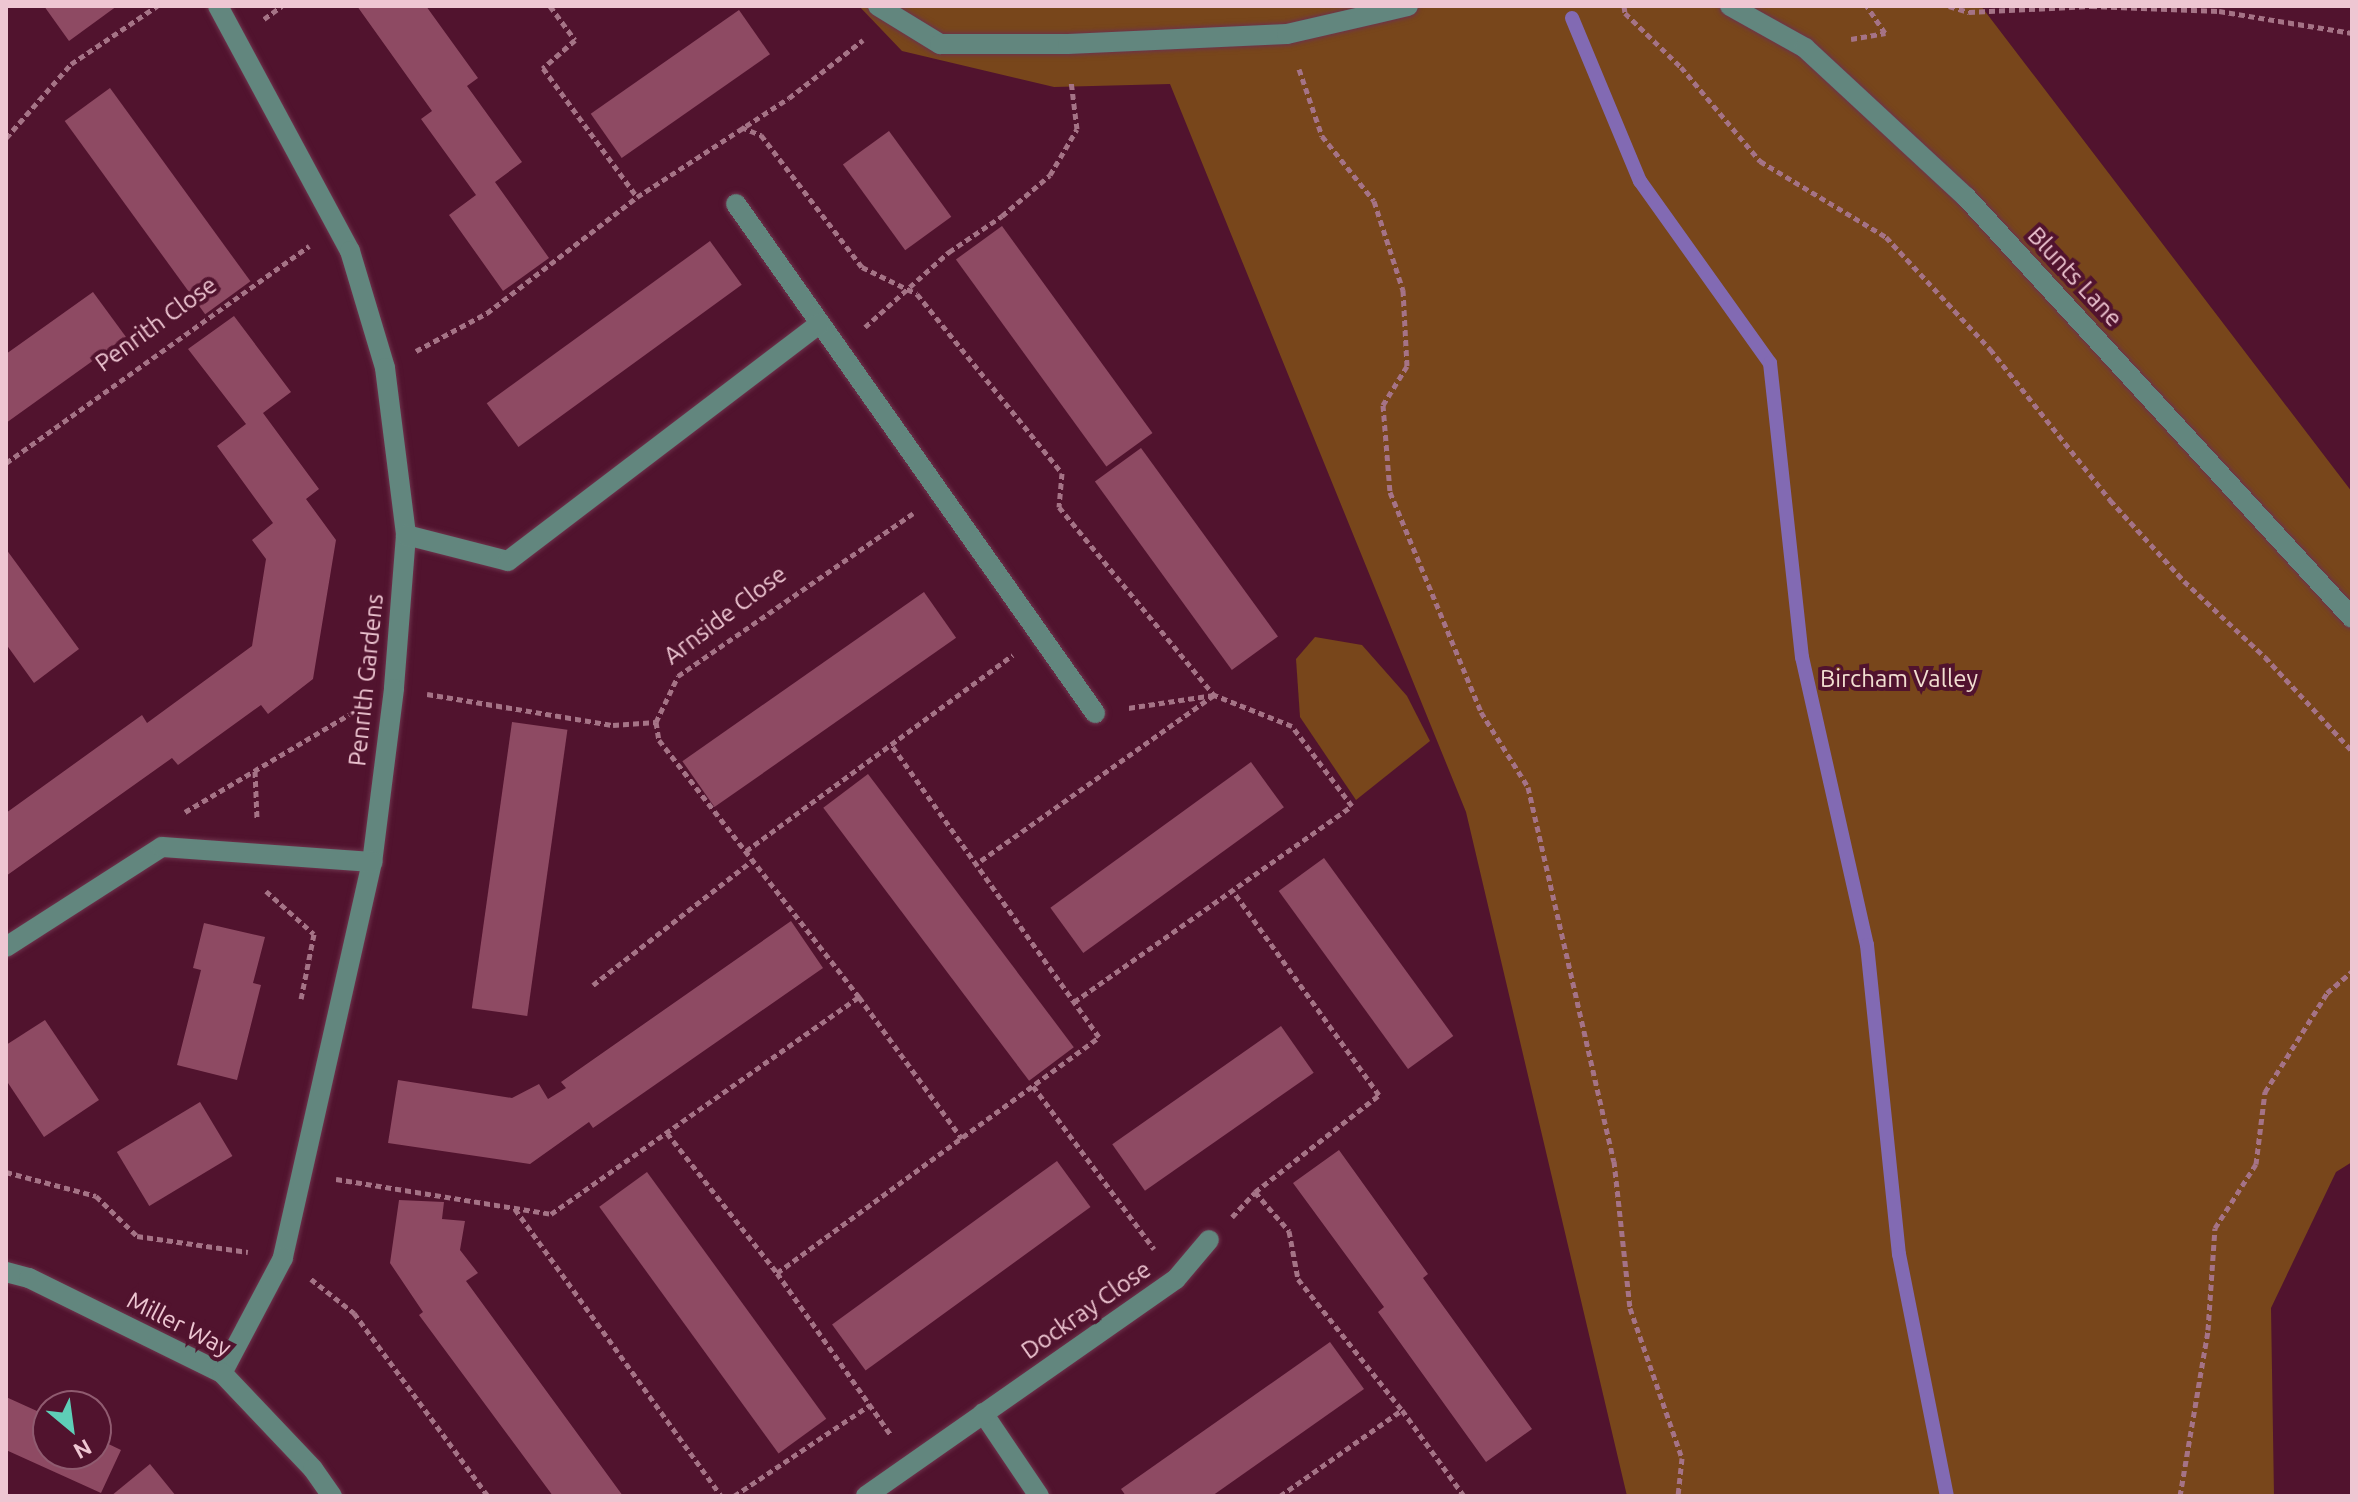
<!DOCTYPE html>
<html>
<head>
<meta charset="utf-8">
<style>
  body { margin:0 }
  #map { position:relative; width:2358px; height:1502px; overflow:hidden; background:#51132e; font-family:Ubuntu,sans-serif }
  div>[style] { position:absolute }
  .green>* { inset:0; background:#78461b }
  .stream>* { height:14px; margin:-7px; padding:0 7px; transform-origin:7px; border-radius:7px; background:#826ab3 }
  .building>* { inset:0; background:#8e4a63; transform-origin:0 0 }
  .path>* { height:5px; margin-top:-2.5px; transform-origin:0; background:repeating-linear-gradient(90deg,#a57386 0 6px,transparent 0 10px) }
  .roads { filter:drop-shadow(0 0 2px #6d334c) drop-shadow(0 0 2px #6d334c) }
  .minor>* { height:20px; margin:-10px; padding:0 10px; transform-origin:10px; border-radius:10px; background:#62867e }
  span { translate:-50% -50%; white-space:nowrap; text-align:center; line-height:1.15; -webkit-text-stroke:8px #51132e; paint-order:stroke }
  .street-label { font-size:24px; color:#eec6d2 }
  .park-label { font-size:24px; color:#f2dfd1 }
  .frame { position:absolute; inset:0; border:8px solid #eec6d2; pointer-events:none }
  .north { position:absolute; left:32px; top:1390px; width:80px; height:80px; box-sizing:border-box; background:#51132e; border:2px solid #905b70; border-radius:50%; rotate:151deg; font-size:22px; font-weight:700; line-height:32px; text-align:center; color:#eec6d2 }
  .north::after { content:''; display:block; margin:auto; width:28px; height:36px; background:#5eceb7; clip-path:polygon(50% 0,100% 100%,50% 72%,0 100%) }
</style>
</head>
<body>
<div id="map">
  <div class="green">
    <div style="clip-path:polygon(859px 6px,1981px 6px,2352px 492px,2352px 1162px,2336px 1172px,2271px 1308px,2274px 1496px,1627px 1496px,1466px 812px,1170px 84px,1054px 87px,902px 51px)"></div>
    <div style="clip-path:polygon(1315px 637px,1362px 645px,1407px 696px,1430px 741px,1356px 800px,1300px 717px,1296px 659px)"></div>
  </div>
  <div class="stream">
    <div style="left:1572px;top:18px;width:177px;rotate:67.4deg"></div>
    <div style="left:1640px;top:181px;width:224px;rotate:54.5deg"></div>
    <div style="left:1770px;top:363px;width:296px;rotate:83.8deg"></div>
    <div style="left:1802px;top:657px;width:295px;rotate:77.3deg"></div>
    <div style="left:1867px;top:945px;width:311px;rotate:84.1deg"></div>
    <div style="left:1899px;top:1254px;width:247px;rotate:78.8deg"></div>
  </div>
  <div class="building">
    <div style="clip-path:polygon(44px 6px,117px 6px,69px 41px)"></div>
    <div style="clip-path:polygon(357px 6px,426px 6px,478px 78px,467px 86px,522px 162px,495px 182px,549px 258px,503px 291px,449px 215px,476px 195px,421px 119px,432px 111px)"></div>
    <div style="left:739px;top:10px;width:54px;height:181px;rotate:55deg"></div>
    <div style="left:110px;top:88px;width:239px;height:56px;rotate:54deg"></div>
    <div style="left:889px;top:131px;width:106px;height:57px;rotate:54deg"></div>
    <div style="left:1002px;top:226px;width:256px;height:57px;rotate:54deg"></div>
    <div style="left:710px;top:241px;width:54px;height:276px;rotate:54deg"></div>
    <div style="clip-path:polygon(93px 292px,126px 337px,6px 423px,6px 354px)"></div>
    <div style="clip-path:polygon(234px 316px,291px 392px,263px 413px,319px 489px,306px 499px,336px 540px,313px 679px,268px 714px,261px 705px,178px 765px,172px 758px,6px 876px,6px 813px,142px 715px,147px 723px,252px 646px,266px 559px,252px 540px,273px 523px,217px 446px,246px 424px,188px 349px)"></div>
    <div style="left:1141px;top:448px;width:233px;height:57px;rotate:54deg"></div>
    <div style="clip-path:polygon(6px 549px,79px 649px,34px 683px,6px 644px)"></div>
    <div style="left:924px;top:592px;width:56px;height:295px;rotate:55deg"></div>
    <div style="left:512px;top:722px;width:56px;height:289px;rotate:8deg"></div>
    <div style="left:1251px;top:762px;width:56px;height:248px;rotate:54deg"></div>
    <div style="left:868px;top:774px;width:342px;height:56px;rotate:53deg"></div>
    <div style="left:1324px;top:858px;width:220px;height:56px;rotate:54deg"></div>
    <div style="clip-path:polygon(791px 921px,823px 968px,593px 1128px,589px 1122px,530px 1164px,388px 1143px,398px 1080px,512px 1098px,539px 1084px,548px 1099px,566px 1088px,561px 1082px)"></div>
    <div style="clip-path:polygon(204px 923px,265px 937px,253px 983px,261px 985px,237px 1080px,177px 1065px,201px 970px,193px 968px)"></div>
    <div style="clip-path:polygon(45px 1020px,99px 1100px,44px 1137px,6px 1080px,6px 1045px)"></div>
    <div style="left:1281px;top:1026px;width:57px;height:206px;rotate:55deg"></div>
    <div style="left:200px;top:1102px;width:63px;height:97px;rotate:59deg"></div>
    <div style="clip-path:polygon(1339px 1150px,1428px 1274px,1423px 1278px,1532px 1429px,1486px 1462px,1378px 1312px,1384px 1307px,1293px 1183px)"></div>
    <div style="left:1057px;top:1161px;width:57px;height:278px;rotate:54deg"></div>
    <div style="left:647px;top:1172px;width:305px;height:59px;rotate:54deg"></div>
    <div style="clip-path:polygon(399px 1200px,444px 1202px,442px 1219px,465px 1221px,460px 1250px,478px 1273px,466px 1281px,623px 1496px,553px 1496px,419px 1315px,423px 1312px,390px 1263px)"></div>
    <div style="clip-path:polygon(1330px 1342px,1364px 1389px,1212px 1496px,1126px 1496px,1121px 1489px)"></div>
    <div style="clip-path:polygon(6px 1397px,48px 1416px,48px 1454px,96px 1454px,96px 1438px,121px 1450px,101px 1493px,6px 1450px)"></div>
    <div style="clip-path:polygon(150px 1464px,176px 1496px,111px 1496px)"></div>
  </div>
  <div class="path">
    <div style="left:550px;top:6px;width:42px;rotate:53.7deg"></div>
    <div style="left:575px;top:40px;width:43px;rotate:138.8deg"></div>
    <div style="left:543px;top:68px;width:160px;rotate:53.9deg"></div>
    <div style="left:1624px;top:6px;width:7px;rotate:82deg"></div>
    <div style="left:1625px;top:13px;width:78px;rotate:44deg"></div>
    <div style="left:1681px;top:67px;width:123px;rotate:50deg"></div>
    <div style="left:1760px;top:161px;width:147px;rotate:31.1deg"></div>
    <div style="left:1886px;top:237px;width:153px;rotate:47.1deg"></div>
    <div style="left:1990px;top:349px;width:193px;rotate:51.5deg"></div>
    <div style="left:2110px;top:500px;width:110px;rotate:47.6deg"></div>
    <div style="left:2184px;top:581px;width:111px;rotate:43.2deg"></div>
    <div style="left:2265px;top:657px;width:128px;rotate:47.2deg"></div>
    <div style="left:1949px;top:6px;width:21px;rotate:17deg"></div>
    <div style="left:1969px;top:12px;width:122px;rotate:-2.8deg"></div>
    <div style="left:2091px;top:6px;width:128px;rotate:2.2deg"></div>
    <div style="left:2219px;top:11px;width:135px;rotate:9.4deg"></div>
    <div style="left:264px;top:19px;width:22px;rotate:-36deg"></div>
    <div style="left:1851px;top:39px;width:35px;rotate:-10deg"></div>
    <div style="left:1885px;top:33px;width:32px;rotate:-124deg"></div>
    <div style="left:1299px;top:69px;width:71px;rotate:71.1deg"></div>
    <div style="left:1322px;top:136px;width:83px;rotate:51.3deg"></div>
    <div style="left:1374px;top:201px;width:94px;rotate:72deg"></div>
    <div style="left:1403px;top:290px;width:76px;rotate:87deg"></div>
    <div style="left:1407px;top:366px;width:46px;rotate:121.6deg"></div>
    <div style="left:1383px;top:405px;width:87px;rotate:85.4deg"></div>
    <div style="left:1390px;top:492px;width:238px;rotate:67.5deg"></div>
    <div style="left:1481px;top:712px;width:89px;rotate:57.9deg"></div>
    <div style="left:1528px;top:787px;width:384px;rotate:77.1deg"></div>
    <div style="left:1614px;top:1161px;width:148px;rotate:83.8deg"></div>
    <div style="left:1630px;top:1308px;width:159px;rotate:70.9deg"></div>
    <div style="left:1682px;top:1458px;width:38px;rotate:96deg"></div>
    <div style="left:741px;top:127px;width:22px;rotate:22deg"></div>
    <div style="left:761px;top:135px;width:166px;rotate:52.6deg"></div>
    <div style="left:862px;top:267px;width:61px;rotate:26.1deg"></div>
    <div style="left:917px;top:294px;width:230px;rotate:51deg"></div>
    <div style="left:1062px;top:473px;width:34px;rotate:95deg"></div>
    <div style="left:1059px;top:507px;width:244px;rotate:50.5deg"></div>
    <div style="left:1214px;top:695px;width:292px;rotate:144.6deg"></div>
    <div style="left:6px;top:138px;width:98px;rotate:-48.7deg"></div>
    <div style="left:71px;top:64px;width:104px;rotate:-34deg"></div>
    <div style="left:865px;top:327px;width:113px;rotate:-41.8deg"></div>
    <div style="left:949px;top:252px;width:64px;rotate:-34.2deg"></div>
    <div style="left:1002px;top:216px;width:63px;rotate:-40.5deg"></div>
    <div style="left:1050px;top:175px;width:53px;rotate:-59.6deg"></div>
    <div style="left:1077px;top:129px;width:48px;rotate:-97.1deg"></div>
    <div style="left:416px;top:351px;width:81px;rotate:-28.2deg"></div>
    <div style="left:487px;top:313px;width:190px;rotate:-37.7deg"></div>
    <div style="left:637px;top:197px;width:181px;rotate:-33.1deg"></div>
    <div style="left:789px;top:98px;width:94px;rotate:-38.1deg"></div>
    <div style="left:6px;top:463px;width:373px;rotate:-35.6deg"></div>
    <div style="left:427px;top:694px;width:189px;rotate:9.5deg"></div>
    <div style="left:613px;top:725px;width:43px;rotate:-4deg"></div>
    <div style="left:656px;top:722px;width:18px;rotate:81deg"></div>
    <div style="left:659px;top:740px;width:326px;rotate:52.1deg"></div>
    <div style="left:859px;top:997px;width:175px;rotate:54deg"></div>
    <div style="left:656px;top:722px;width:51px;rotate:-64.4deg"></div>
    <div style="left:678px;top:676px;width:286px;rotate:-34.7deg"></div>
    <div style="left:255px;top:771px;width:48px;rotate:87.6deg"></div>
    <div style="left:185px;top:812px;width:198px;rotate:-30.7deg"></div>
    <div style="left:746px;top:851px;width:331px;rotate:-36.3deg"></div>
    <div style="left:266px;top:891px;width:64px;rotate:41.9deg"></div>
    <div style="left:314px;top:934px;width:66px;rotate:101.3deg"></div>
    <div style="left:593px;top:985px;width:203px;rotate:-38deg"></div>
    <div style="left:1074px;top:1002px;width:340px;rotate:-35.2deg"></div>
    <div style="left:1352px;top:806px;width:100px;rotate:-126.9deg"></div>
    <div style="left:1292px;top:726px;width:84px;rotate:-158.3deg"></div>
    <div style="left:1214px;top:695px;width:87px;rotate:171.4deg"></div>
    <div style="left:1033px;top:1086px;width:203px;rotate:53.4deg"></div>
    <div style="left:667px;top:1133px;width:178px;rotate:51.8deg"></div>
    <div style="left:777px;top:1273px;width:197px;rotate:54.9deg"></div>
    <div style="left:6px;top:1172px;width:93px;rotate:14.9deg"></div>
    <div style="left:96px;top:1196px;width:57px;rotate:44.3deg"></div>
    <div style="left:137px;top:1236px;width:112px;rotate:8.2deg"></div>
    <div style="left:336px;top:1179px;width:218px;rotate:9.2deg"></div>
    <div style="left:551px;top:1214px;width:377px;rotate:-35.2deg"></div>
    <div style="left:1255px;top:1192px;width:52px;rotate:48.9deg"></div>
    <div style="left:1289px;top:1231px;width:49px;rotate:79.4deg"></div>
    <div style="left:1298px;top:1279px;width:167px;rotate:51.6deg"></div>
    <div style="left:1402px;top:1410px;width:106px;rotate:54.2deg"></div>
    <div style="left:515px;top:1209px;width:353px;rotate:54.3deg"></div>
    <div style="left:1232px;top:1217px;width:34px;rotate:-47deg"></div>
    <div style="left:1255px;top:1192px;width:157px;rotate:-38deg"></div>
    <div style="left:1379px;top:1095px;width:252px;rotate:-125.6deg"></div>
    <div style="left:777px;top:1273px;width:399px;rotate:-36.2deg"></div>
    <div style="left:1099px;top:1037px;width:359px;rotate:-125.4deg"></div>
    <div style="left:311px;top:1279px;width:55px;rotate:38.3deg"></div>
    <div style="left:354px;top:1313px;width:227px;rotate:53.8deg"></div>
    <div style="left:734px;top:1496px;width:164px;rotate:-33.8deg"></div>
    <div style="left:1280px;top:1496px;width:149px;rotate:-35.2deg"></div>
    <div style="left:2180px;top:1496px;width:168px;rotate:-80.4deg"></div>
    <div style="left:2208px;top:1330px;width:102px;rotate:-86.1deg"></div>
    <div style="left:2215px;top:1228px;width:76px;rotate:-57.4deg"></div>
    <div style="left:2256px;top:1164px;width:73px;rotate:-82.9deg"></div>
    <div style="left:2265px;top:1092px;width:117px;rotate:-57.9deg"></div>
    <div style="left:2327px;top:993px;width:33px;rotate:-41deg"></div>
  </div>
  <div class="roads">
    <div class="minor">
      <div style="left:218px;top:6px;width:278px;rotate:61.7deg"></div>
      <div style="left:350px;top:251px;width:122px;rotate:73.3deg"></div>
      <div style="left:385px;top:368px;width:168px;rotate:82.8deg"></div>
      <div style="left:406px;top:535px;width:154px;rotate:94.5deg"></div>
      <div style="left:394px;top:689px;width:174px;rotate:97.2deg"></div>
      <div style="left:372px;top:862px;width:406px;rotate:102.7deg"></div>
      <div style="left:283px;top:1258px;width:130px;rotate:117.9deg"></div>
      <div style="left:878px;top:6px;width:73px;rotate:31.5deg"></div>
      <div style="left:940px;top:44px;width:128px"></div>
      <div style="left:1068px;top:44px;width:219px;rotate:-2.6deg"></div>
      <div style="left:1287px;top:34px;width:124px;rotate:-13deg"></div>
      <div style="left:1730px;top:6px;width:86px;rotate:29.2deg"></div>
      <div style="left:1805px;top:48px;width:219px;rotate:42.8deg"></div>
      <div style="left:1966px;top:197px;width:571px;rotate:47.48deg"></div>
      <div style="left:736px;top:204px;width:623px;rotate:54.8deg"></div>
      <div style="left:406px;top:535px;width:105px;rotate:14.3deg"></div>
      <div style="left:508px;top:561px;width:392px;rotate:-37.3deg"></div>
      <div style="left:6px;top:947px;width:185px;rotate:-32.7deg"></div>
      <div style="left:162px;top:847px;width:211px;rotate:4.1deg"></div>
      <div style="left:6px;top:1272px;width:24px;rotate:15deg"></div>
      <div style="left:29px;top:1278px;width:215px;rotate:26.2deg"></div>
      <div style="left:222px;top:1373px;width:132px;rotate:46.5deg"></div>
      <div style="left:313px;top:1469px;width:33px;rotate:55deg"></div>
      <div style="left:983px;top:1413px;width:100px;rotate:56deg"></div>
      <div style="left:866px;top:1496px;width:378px;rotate:-35deg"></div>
      <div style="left:1176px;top:1279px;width:51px;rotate:-49.8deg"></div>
    </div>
  </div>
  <div class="street-label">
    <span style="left:2075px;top:277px;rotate:47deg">Blunts Lane</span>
    <span style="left:156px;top:324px;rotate:-36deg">Penrith Close</span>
    <span style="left:725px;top:615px;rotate:-37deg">Arnside Close</span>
    <span style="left:366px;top:680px;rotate:-84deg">Penrith Gardens</span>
    <span style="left:1086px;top:1310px;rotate:-35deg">Dockray Close</span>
    <span style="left:179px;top:1324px;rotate:27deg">Miller Way</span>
  </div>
  <div class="park-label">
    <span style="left:1899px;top:679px">Bircham Valley</span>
  </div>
  <div class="frame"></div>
  <div class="north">N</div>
</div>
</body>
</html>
